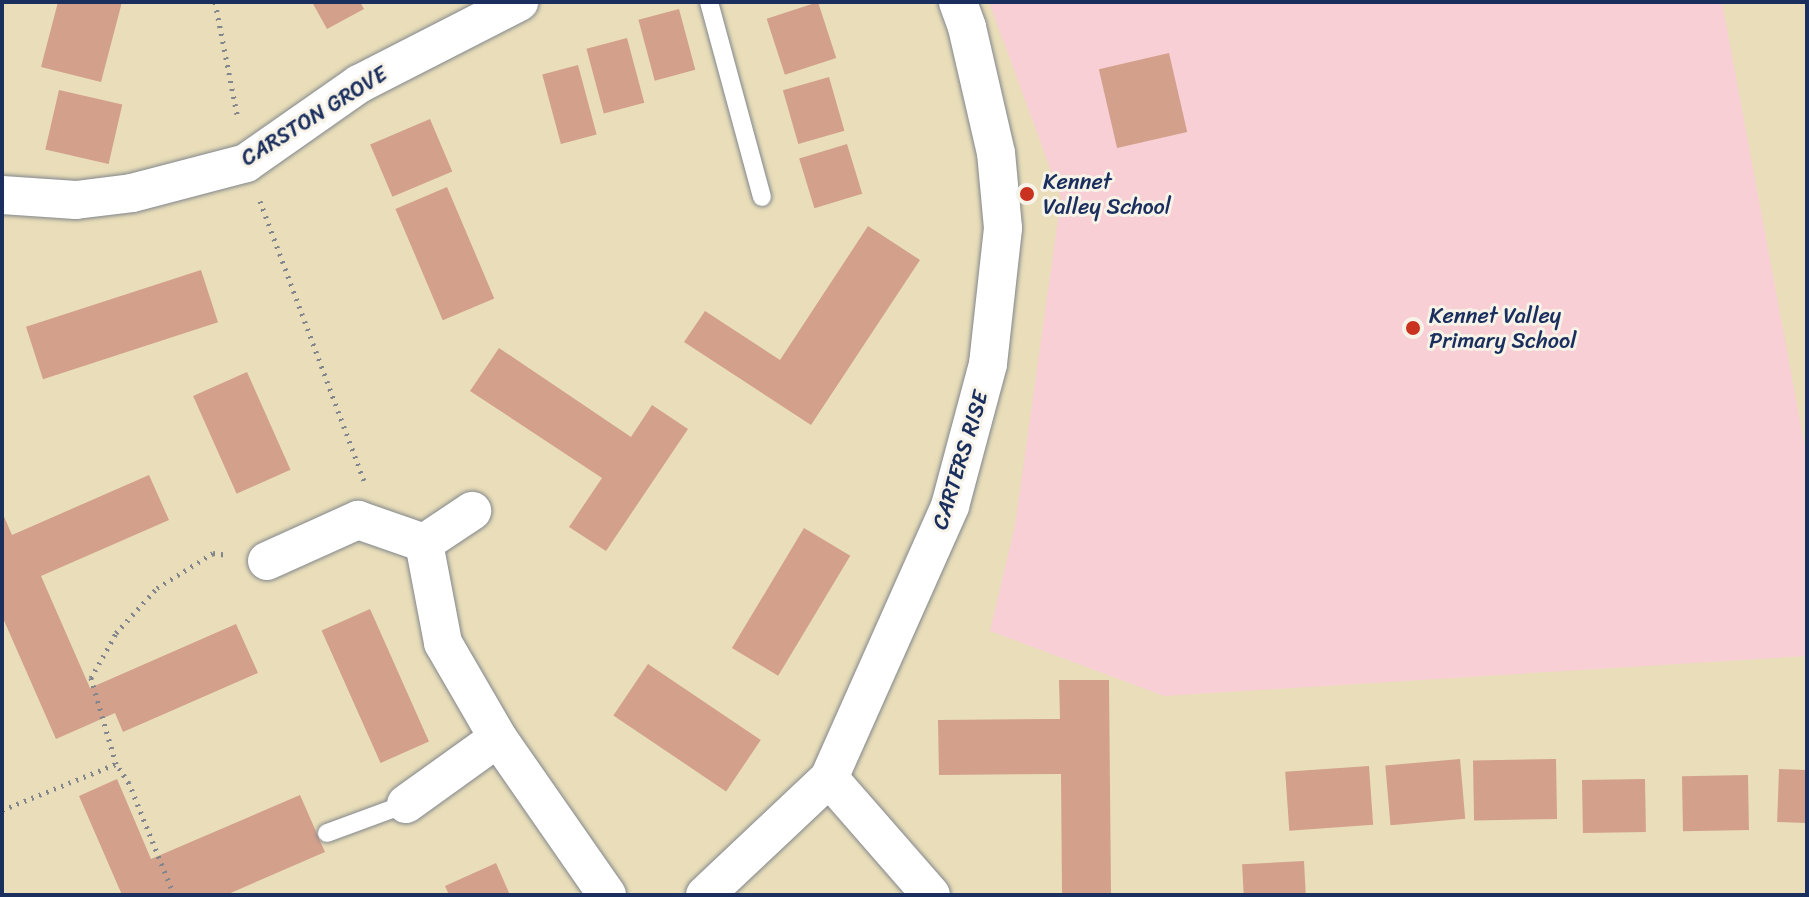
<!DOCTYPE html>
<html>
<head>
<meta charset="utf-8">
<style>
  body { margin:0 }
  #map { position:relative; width:1809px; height:897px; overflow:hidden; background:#e9deb9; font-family:Sriracha,sans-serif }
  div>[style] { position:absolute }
  .built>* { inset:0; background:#f7cfd4 }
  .building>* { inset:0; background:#d3a08c; transform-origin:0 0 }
  .path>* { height:5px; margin-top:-2.5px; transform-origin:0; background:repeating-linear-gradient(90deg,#82868c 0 2px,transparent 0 8px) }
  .roads { filter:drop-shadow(0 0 2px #82868c) drop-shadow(0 0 2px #82868c) }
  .service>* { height:18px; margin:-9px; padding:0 9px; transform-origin:9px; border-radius:9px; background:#fff }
  .minor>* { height:38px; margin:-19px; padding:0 19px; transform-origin:19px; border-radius:19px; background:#fff }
  .dots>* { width:22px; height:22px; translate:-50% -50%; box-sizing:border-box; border:4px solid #f7f3e8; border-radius:50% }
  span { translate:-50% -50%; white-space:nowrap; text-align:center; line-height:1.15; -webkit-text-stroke:6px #f7f3e8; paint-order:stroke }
  .street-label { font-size:22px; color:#1b2f5e }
  .poi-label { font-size:22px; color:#1b2f5e }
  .left { translate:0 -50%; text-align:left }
  .frame { position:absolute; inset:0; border:4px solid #1b2f5e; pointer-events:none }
</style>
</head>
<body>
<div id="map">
  <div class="built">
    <div style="clip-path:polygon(989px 2px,1722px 2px,1807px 458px,1807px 656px,1164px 696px,990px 631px,1015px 525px,1061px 198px)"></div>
  </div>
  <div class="building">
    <div style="clip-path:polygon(58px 2px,122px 2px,101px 82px,41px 67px)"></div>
    <div style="clip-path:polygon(312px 2px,360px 2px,364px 9px,327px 29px)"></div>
    <div style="left:818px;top:2px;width:59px;height:54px;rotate:72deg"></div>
    <div style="left:679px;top:9px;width:63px;height:42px;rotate:75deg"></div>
    <div style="left:627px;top:38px;width:67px;height:42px;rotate:75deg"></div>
    <div style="left:1169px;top:53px;width:81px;height:72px;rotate:77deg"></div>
    <div style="left:578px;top:65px;width:72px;height:37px;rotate:75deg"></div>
    <div style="left:829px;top:77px;width:56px;height:48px;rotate:74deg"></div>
    <div style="left:59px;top:90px;width:65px;height:61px;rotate:13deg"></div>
    <div style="left:430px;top:119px;width:57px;height:65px;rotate:67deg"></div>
    <div style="left:847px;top:144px;width:52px;height:50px;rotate:73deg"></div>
    <div style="left:447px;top:187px;width:121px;height:56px;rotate:67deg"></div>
    <div style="clip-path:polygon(868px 226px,920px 260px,811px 425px,684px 342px,705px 311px,780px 360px)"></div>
    <div style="left:201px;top:270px;width:55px;height:184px;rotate:72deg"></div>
    <div style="clip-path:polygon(499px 348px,631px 437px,652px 405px,688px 429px,606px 551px,569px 527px,602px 478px,470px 391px)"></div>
    <div style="left:247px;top:372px;width:107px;height:59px;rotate:66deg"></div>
    <div style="clip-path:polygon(149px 475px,169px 520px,41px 576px,90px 688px,236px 624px,258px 673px,123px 732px,115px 713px,56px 739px,2px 616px,2px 512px,12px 535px)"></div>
    <div style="left:804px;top:528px;width:54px;height:140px;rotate:31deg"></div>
    <div style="left:370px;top:609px;width:145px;height:53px;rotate:66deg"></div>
    <div style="left:648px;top:664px;width:136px;height:62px;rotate:34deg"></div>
    <div style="clip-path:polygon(1059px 680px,1109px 680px,1111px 895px,1062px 895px,1061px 774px,939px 775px,938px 720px,1060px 719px)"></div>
    <div style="left:1460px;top:759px;width:60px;height:75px;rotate:85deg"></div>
    <div style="left:1556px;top:759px;width:60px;height:83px;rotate:89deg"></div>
    <div style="left:1369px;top:766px;width:59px;height:84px;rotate:86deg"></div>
    <div style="left:1779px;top:769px;width:28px;height:53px;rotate:2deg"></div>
    <div style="left:1748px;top:775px;width:55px;height:66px;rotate:89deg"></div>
    <div style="clip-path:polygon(117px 779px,151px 859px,300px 795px,325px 852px,226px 895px,122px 895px,79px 796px)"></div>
    <div style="left:1645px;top:779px;width:53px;height:63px;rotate:89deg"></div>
    <div style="left:1304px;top:861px;width:34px;height:62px;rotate:87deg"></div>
    <div style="clip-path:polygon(496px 863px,510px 895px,449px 895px,445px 886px)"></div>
  </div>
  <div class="path">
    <div style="left:215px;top:2px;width:119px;rotate:78.9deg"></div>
    <div style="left:260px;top:201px;width:299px;rotate:69.6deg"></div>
    <div style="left:2px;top:810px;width:123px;rotate:-22deg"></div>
    <div style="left:174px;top:895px;width:121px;rotate:-111.9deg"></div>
    <div style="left:129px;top:783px;width:23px;rotate:-124deg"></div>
    <div style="left:116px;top:764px;width:90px;rotate:-106.2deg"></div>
    <div style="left:91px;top:678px;width:51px;rotate:-60.9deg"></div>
    <div style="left:116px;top:633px;width:61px;rotate:-47.7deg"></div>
    <div style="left:157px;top:588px;width:66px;rotate:-32deg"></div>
    <div style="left:213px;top:553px;width:15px;rotate:8deg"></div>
  </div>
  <div class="roads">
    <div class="service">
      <div style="left:709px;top:2px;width:202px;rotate:74.8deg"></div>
      <div style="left:327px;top:833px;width:84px;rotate:-20.2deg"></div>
    </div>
    <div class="minor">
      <div style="left:2px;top:195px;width:74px;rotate:3.9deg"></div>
      <div style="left:76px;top:200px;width:56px;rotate:-7.1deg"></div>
      <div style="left:132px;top:193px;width:118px;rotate:-14.7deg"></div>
      <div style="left:246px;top:163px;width:138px;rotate:-35deg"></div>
      <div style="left:359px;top:84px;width:180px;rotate:-27.1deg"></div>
      <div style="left:424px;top:543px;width:102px;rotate:79.2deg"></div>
      <div style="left:443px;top:643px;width:110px;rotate:59.9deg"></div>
      <div style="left:498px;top:738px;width:191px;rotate:55.2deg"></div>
      <div style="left:267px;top:561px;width:100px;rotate:-24.3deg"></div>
      <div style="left:358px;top:520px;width:70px;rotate:19.2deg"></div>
      <div style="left:424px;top:543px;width:58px;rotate:-33.7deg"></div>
      <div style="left:829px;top:778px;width:155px;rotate:48.9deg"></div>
      <div style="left:406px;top:804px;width:113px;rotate:-35.7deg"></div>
      <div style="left:705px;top:895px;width:170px;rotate:-43.3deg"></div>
      <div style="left:829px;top:778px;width:298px;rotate:-66deg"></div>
      <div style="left:950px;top:506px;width:147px;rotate:-75deg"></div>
      <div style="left:988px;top:364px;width:137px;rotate:-83.7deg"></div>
      <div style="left:1003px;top:228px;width:75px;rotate:-95.3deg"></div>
      <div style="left:996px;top:153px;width:129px;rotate:-103deg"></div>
      <div style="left:967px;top:27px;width:27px;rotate:-110deg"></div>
    </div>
  </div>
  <div class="dots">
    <div style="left:1027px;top:194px;background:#c8321e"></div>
    <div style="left:1413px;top:328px;background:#c8321e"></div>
  </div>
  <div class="street-label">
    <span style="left:314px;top:116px;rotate:-32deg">CARSTON GROVE</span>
    <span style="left:960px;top:460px;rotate:-73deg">CARTERS RISE</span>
  </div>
  <div class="poi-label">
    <span class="left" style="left:1043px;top:194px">Kennet<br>Valley School</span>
    <span class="left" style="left:1429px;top:328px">Kennet Valley<br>Primary School</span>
  </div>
  <div class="frame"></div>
</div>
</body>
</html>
